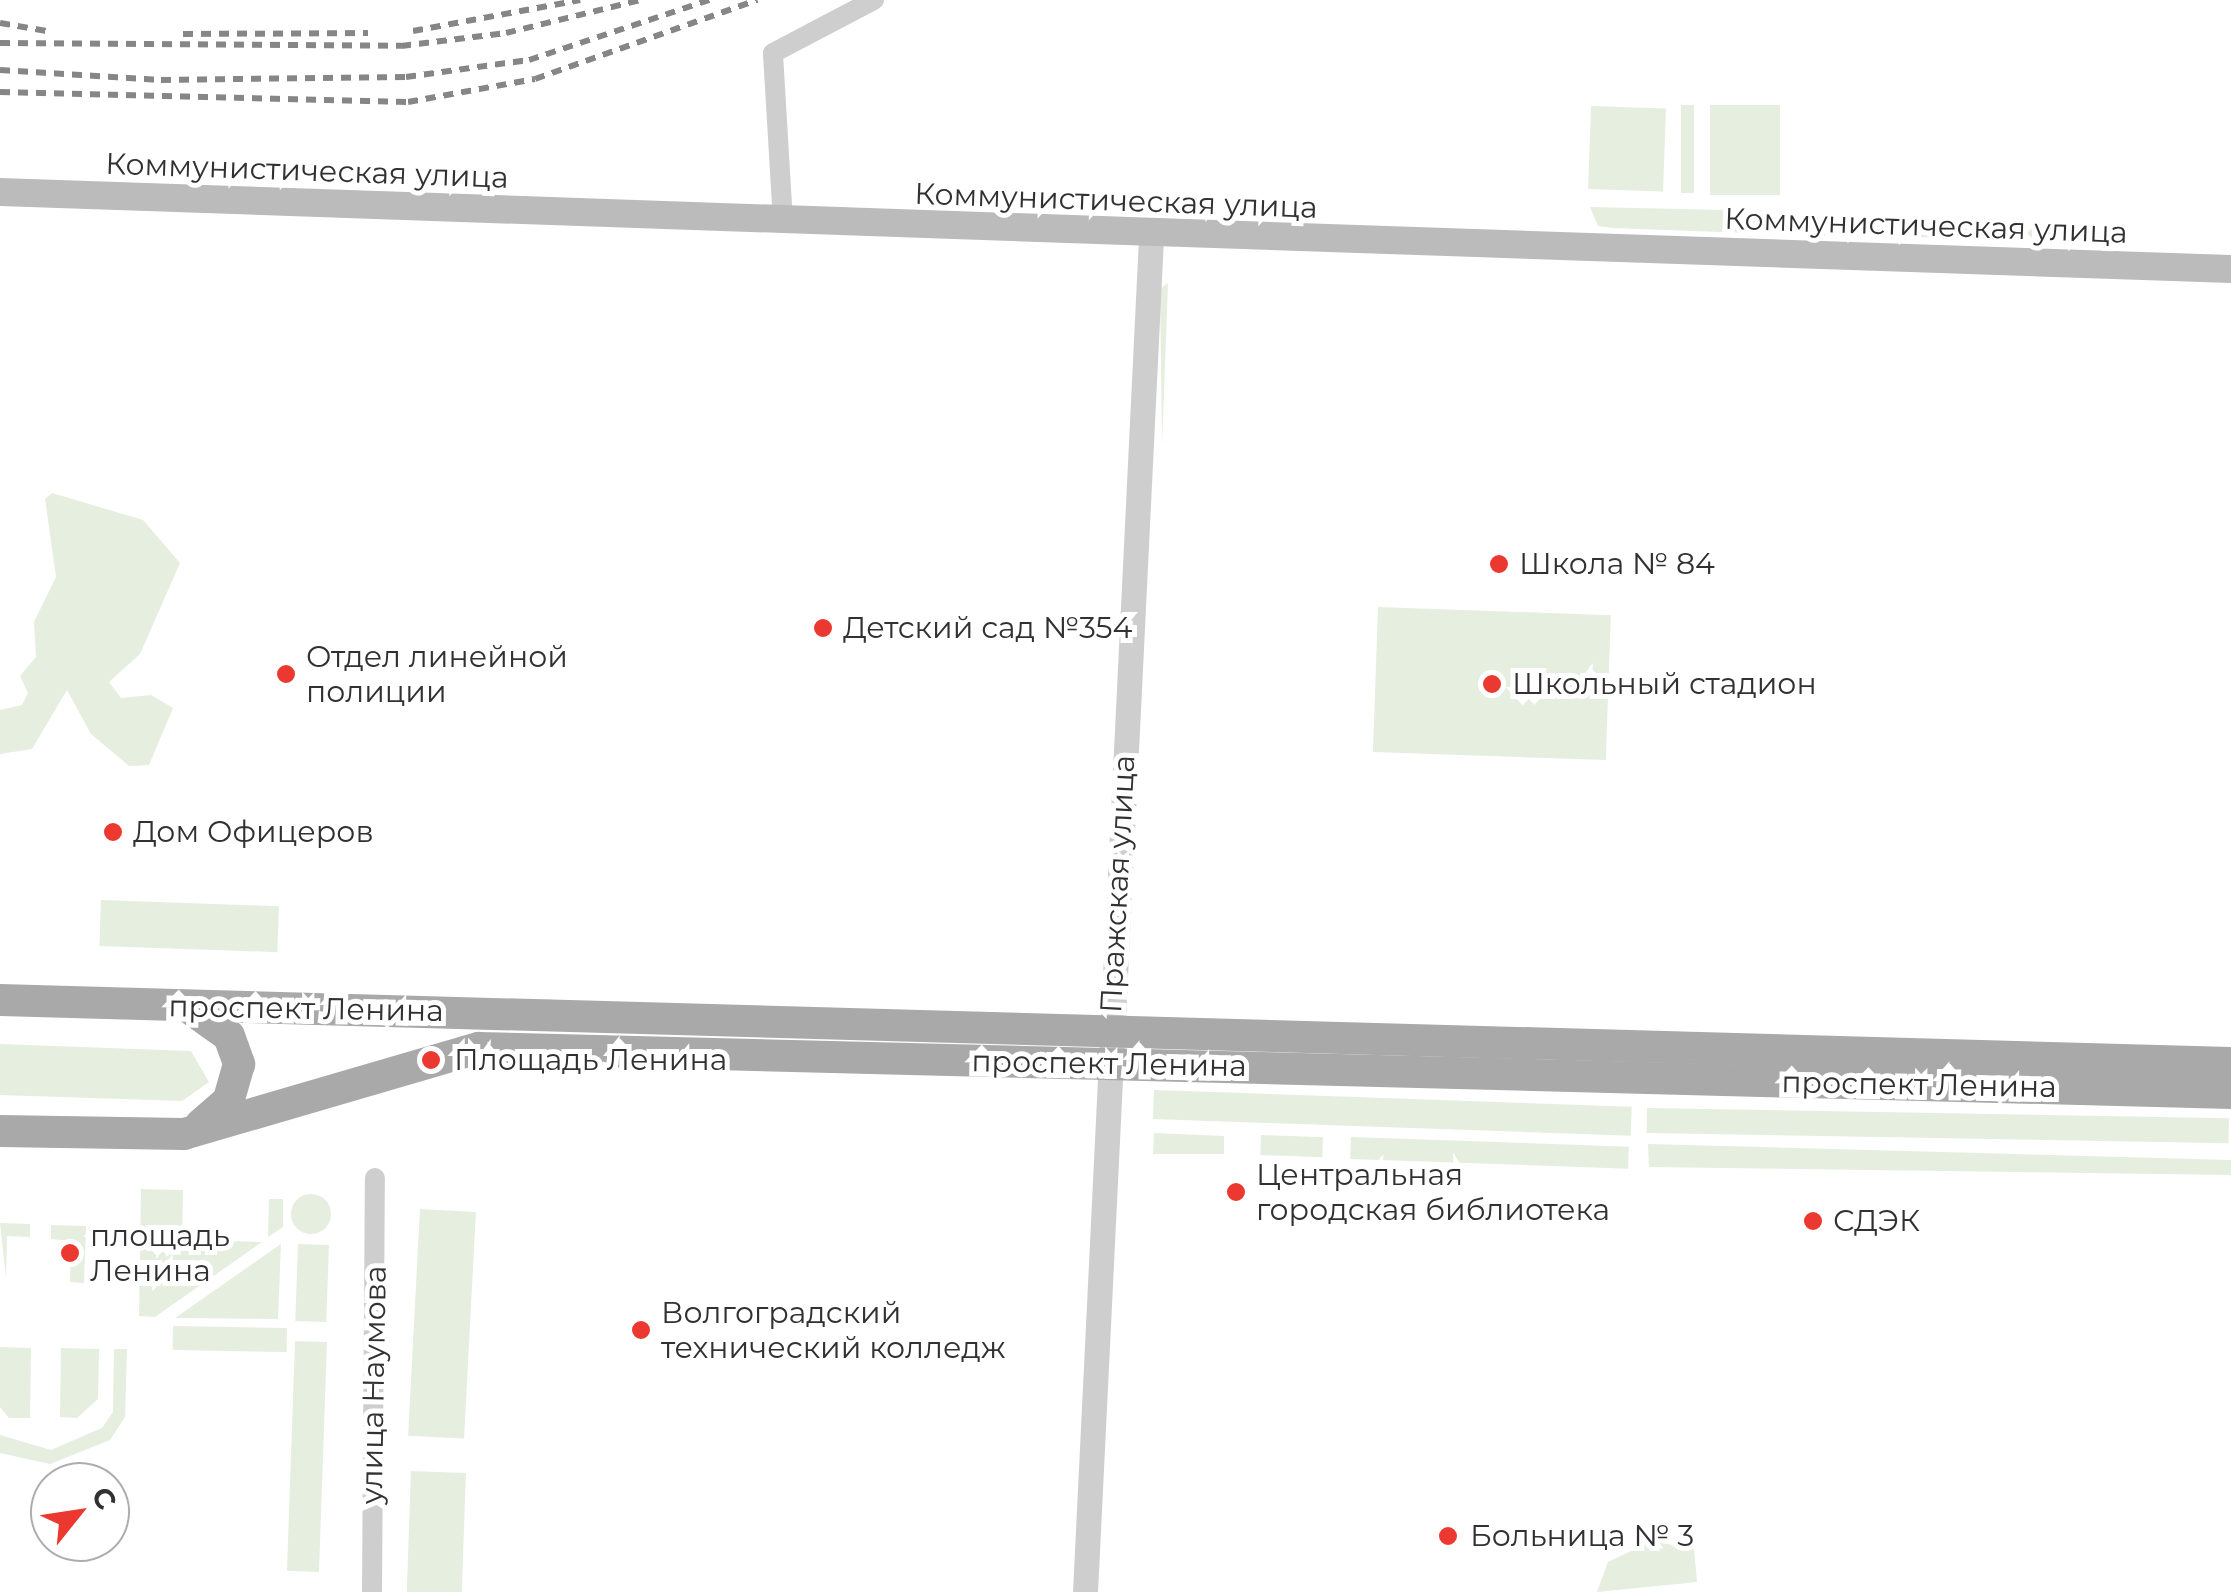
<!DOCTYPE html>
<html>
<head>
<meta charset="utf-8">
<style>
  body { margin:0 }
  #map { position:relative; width:2231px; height:1592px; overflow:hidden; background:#fff; font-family:Montserrat,sans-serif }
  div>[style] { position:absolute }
  .green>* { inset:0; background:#e5eedf; transform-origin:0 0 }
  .round { border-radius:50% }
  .minor>* { height:20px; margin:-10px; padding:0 10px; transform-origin:10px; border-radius:10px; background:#cecece }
  .tertiary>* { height:25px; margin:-12.5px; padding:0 12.5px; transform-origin:12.5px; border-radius:12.5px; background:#cecece }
  .secondary>* { height:28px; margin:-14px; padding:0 14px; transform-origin:14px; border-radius:14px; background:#bbb }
  .primary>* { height:32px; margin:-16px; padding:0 16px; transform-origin:16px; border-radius:16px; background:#a9a9a9 }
  .rail>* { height:6px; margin-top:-3px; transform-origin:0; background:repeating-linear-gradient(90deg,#868686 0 10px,transparent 0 18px) }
  .dots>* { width:28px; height:28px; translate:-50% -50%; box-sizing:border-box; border:5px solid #fff; border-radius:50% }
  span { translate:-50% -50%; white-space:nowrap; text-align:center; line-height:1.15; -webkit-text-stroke:10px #fff; paint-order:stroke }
  .street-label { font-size:30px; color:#313131 }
  .poi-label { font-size:30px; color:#313131 }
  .left { translate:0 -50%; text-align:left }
  .north { position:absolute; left:30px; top:1462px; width:100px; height:100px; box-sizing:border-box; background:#fff; border:2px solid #adadad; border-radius:50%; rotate:60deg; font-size:28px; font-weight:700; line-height:40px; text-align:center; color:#313131 }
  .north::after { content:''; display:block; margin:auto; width:35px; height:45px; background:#eb3830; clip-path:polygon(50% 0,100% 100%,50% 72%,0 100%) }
</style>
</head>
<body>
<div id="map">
  <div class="green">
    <div style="left:1681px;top:105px;width:13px;height:88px"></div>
    <div style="left:1710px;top:105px;width:70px;height:90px"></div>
    <div style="left:1591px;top:106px;width:75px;height:83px;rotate:2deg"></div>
    <div style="clip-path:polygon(1590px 207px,1773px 211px,1747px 233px,1612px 228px,1598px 226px)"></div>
    <div style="clip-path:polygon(1798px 218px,2032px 228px,2032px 239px,1820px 236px)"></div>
    <div style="clip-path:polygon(1168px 283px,1162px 446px,1160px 289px)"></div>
    <div style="clip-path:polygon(52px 493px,143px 520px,180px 563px,140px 654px,109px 682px,121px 698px,151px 695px,173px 708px,149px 765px,129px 766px,91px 734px,67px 690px,32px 749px,0 754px,0 710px,22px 705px,28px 693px,20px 676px,36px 657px,34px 622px,56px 577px,45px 499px)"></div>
    <div style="left:1378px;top:607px;width:233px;height:145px;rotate:2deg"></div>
    <div style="left:101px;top:900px;width:178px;height:46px;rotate:2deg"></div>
    <div style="clip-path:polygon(0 1044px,191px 1051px,209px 1082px,182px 1101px,0 1095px)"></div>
    <div style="left:1154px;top:1090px;width:478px;height:29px;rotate:2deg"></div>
    <div style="left:1647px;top:1108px;width:582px;height:25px;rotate:1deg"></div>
    <div style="clip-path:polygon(1154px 1133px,1224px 1136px,1224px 1154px,1153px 1154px)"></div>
    <div style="left:1261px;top:1135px;width:62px;height:20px;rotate:2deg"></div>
    <div style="left:1351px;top:1137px;width:278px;height:22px;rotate:2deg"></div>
    <div style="clip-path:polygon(1648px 1144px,2231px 1160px,2231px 1175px,1649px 1167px)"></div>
    <div style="clip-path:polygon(141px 1189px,183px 1190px,182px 1240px,262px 1242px,155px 1317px,139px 1316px)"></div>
    <div class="round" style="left:291px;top:1194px;width:40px;height:40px"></div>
    <div style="clip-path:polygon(269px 1199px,283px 1199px,283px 1227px,268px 1237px)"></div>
    <div style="left:420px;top:1209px;width:56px;height:227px;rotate:3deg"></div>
    <div style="clip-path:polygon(0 1223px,30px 1224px,30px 1237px,7px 1236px,6px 1278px)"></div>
    <div style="clip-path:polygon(51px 1225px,86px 1226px,84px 1283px,70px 1282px,71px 1241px,51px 1239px)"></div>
    <div style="clip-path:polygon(281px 1244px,278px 1319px,175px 1318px)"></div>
    <div style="left:298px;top:1244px;width:31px;height:77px;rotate:2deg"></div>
    <div style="left:173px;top:1326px;width:114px;height:24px;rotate:1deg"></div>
    <div style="left:295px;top:1341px;width:32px;height:230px;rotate:2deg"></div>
    <div style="clip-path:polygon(0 1347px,31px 1348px,30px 1418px,9px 1418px,0 1407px)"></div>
    <div style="clip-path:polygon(61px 1348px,99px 1349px,98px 1399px,77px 1418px,60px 1417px)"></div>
    <div style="clip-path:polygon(114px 1349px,127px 1349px,125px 1417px,110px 1440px,50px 1464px,0 1453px,0 1435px,51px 1450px,102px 1428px,113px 1412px)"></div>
    <div style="left:411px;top:1471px;width:55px;height:121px;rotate:2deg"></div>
    <div style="clip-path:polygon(1652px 1541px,1694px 1549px,1697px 1582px,1597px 1592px,1608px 1562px)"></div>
  </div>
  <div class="minor">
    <div style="left:783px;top:222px;width:169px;rotate:-93.4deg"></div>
    <div style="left:773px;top:53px;width:114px;rotate:-27.7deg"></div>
    <div style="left:372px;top:1592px;width:414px;rotate:-89.6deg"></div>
  </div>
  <div class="tertiary">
    <div style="left:1085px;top:1592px;width:1358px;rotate:-87.21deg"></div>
  </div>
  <div class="secondary">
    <div style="left:0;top:192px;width:2232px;rotate:1.98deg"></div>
  </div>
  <div class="primary">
    <div style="left:0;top:1000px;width:2232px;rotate:1.62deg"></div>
    <div style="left:188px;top:1007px;width:50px;rotate:35.3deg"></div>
    <div style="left:229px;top:1036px;width:30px;rotate:70deg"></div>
    <div style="left:239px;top:1064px;width:37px;rotate:106deg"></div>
    <div style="left:229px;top:1100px;width:37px;rotate:139deg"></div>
    <div style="left:0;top:1131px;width:184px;rotate:0.9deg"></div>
    <div style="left:184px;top:1134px;width:307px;rotate:-16.3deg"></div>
    <div style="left:479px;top:1048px;width:1753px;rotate:1.47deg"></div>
  </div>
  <div class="rail">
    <div style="left:0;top:23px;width:53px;rotate:9.8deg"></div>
    <div style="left:413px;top:31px;width:170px;rotate:-10.5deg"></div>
    <div style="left:183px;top:34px;width:185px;rotate:-0.3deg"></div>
    <div style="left:0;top:43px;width:401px;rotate:0.4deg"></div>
    <div style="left:401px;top:46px;width:106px;rotate:-7.1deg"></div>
    <div style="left:506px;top:33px;width:138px;rotate:-13.8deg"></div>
    <div style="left:0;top:70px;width:161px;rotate:3.6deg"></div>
    <div style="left:161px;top:80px;width:245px;rotate:-0.7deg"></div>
    <div style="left:406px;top:77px;width:124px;rotate:-7.9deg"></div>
    <div style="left:529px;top:60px;width:190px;rotate:-18.4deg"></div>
    <div style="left:0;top:92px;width:408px;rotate:1.4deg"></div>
    <div style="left:408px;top:102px;width:129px;rotate:-10.3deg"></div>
    <div style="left:535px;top:79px;width:236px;rotate:-19.6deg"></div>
  </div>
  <div class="dots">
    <div style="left:1499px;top:564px;background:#eb3830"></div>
    <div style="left:823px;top:628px;background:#eb3830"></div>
    <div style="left:286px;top:674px;background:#eb3830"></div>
    <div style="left:1492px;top:684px;background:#eb3830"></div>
    <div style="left:113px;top:832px;background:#eb3830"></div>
    <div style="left:431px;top:1060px;background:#eb3830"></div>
    <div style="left:1236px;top:1192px;background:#eb3830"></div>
    <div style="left:1813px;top:1221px;background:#eb3830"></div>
    <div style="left:70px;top:1253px;background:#eb3830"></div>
    <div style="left:641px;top:1330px;background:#eb3830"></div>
    <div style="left:1448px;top:1536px;background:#eb3830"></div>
  </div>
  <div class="street-label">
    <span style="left:307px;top:171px;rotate:2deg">Коммунистическая улица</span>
    <span style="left:1116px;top:201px;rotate:2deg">Коммунистическая улица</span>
    <span style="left:1926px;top:226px;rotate:2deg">Коммунистическая улица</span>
    <span style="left:1118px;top:884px;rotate:-87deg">Пражская улица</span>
    <span style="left:306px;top:1009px;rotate:1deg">проспект Ленина</span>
    <span style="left:1109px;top:1064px;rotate:1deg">проспект Ленина</span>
    <span style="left:1919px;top:1085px;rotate:1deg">проспект Ленина</span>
    <span style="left:374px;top:1385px;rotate:-89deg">улица Наумова</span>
  </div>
  <div class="poi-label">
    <span class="left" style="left:1519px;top:564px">Школа № 84</span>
    <span class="left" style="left:843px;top:628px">Детский сад №354</span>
    <span class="left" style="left:306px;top:674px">Отдел линейной<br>полиции</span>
    <span class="left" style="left:1512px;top:684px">Школьный стадион</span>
    <span class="left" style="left:133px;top:832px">Дом Офицеров</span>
    <span class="left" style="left:454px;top:1060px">Площадь Ленина</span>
    <span class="left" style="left:1256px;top:1192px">Центральная<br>городская библиотека</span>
    <span class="left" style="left:1833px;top:1221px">СДЭК</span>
    <span class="left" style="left:90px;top:1253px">площадь<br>Ленина</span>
    <span class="left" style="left:661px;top:1330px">Волгоградский<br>технический колледж</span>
    <span class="left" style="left:1470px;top:1536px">Больница № 3</span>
  </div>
  <div class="north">С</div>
</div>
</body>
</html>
